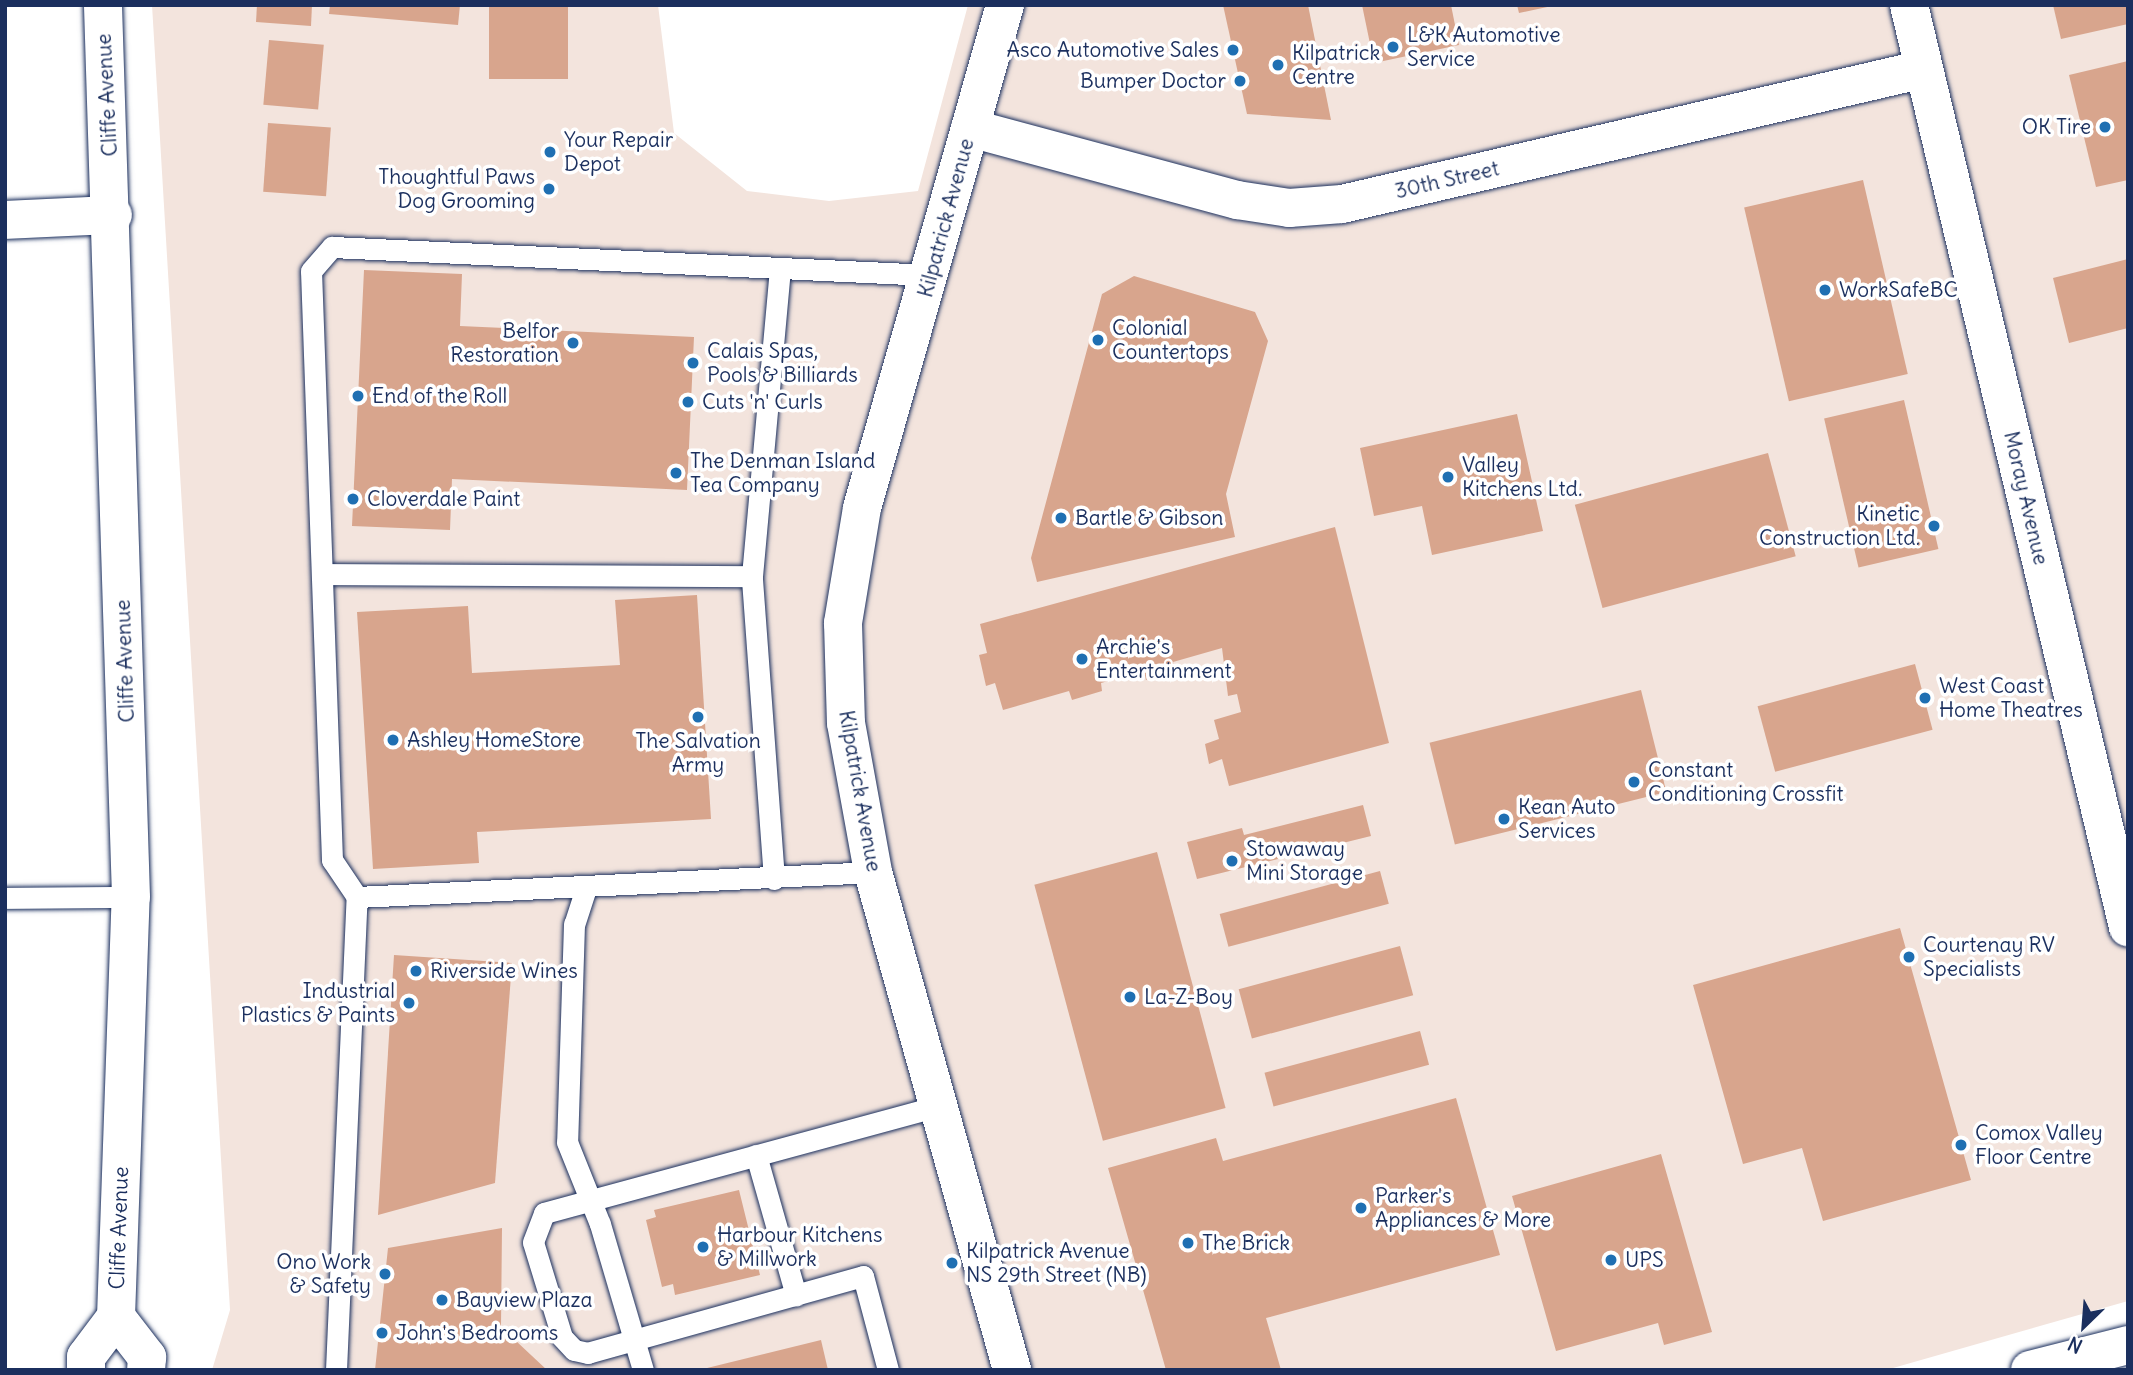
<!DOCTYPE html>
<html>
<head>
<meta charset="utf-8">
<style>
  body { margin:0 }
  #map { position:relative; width:2133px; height:1375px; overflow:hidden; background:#fff; font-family:Delius,sans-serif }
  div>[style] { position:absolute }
  .built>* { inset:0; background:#f3e4dd }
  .building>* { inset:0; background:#d8a58d; transform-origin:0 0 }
  .roads { filter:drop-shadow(0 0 2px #1b2f5e) drop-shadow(0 0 2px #1b2f5e) }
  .service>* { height:21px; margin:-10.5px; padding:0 10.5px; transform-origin:10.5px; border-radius:10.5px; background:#fff }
  .minor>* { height:38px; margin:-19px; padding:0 19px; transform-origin:19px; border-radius:19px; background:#fff }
  .secondary>* { height:38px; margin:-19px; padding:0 19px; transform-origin:19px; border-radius:19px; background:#fff }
  .primary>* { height:38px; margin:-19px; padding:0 19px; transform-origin:19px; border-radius:19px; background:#fff }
  .dots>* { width:19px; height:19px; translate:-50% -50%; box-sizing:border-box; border:4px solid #fff; border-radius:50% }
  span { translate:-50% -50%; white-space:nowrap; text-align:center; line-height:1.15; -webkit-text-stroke:7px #fff; paint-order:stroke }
  .poi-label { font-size:21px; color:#1b2f5e }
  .left { translate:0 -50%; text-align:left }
  .right { translate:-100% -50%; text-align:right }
  .street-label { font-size:21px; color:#1b2f5e }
  .frame { position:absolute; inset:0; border:7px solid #1b2f5e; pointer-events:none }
  .north { position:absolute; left:2049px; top:1291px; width:70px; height:70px; -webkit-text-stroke:5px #fff; paint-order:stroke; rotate:205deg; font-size:19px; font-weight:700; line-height:28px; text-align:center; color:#1b2f5e }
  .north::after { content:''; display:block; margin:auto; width:24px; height:32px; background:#1b2f5e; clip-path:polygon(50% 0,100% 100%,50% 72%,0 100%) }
</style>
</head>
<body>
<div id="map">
  <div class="built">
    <div style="clip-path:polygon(152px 5px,658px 5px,674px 133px,747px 191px,829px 201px,918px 191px,968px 5px,2128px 5px,2128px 1301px,1886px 1370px,212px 1370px,230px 1310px)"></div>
  </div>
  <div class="building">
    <div style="clip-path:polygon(257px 5px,312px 5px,311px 26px,256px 22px)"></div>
    <div style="clip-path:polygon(330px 5px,460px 5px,458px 25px,329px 14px)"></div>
    <div style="left:489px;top:5px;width:79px;height:74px"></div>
    <div style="clip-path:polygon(1223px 5px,1308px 5px,1331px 120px,1247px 114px)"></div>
    <div style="clip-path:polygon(1362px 5px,1451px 5px,1459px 45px,1374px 63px)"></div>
    <div style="clip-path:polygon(1517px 5px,1552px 5px,1552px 6px,1519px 13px)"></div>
    <div style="clip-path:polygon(2053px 5px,2128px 5px,2128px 24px,2061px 39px)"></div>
    <div style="left:269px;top:40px;width:55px;height:65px;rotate:5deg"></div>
    <div style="clip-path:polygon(2128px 61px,2128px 180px,2096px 187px,2069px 75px)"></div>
    <div style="left:268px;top:123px;width:63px;height:69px;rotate:4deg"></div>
    <div style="left:1863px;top:180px;width:199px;height:122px;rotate:77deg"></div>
    <div style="clip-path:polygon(2128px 259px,2128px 328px,2069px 343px,2053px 278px)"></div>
    <div style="clip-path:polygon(364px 270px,462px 274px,460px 326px,694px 337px,687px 490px,452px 479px,450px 530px,352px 526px)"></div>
    <div style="clip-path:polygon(1134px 276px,1255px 312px,1268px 341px,1226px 494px,1235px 537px,1037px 582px,1031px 558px,1102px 294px)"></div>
    <div style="left:1904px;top:400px;width:153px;height:82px;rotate:77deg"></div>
    <div style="clip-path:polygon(1517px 414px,1543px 531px,1432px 555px,1422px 506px,1374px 516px,1360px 448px)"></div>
    <div style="left:1768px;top:453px;width:107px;height:200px;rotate:75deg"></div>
    <div style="clip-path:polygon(1335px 527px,1389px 743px,1229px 786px,1222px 759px,1209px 764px,1205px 744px,1219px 739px,1214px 720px,1241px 712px,1237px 694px,1228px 696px,1222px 648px,1173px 662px,1176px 670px,1146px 680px,1144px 671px,1101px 683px,1102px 691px,1072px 700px,1069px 691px,1003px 710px,995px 683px,986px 686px,979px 655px,987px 653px,980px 624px)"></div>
    <div style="clip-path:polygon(697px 595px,711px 819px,477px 832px,479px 863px,373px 869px,357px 612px,468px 606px,472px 673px,620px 665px,615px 600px)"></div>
    <div style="left:1915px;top:664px;width:68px;height:163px;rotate:75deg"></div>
    <div style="left:1641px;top:690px;width:105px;height:218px;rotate:76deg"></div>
    <div style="clip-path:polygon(1363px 805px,1371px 836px,1197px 879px,1187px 842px,1242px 828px,1244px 835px)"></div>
    <div style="left:1157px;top:852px;width:265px;height:127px;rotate:75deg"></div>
    <div style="left:1380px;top:871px;width:34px;height:166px;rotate:75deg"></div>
    <div style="clip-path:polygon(1900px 928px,1971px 1180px,1823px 1221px,1802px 1148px,1743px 1164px,1693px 985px)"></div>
    <div style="left:1400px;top:946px;width:51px;height:167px;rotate:75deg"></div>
    <div style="clip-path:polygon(394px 955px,512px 963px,495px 1183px,378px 1215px)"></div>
    <div style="left:1420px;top:1031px;width:35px;height:161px;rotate:75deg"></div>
    <div style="clip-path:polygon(1456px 1098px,1500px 1255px,1266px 1318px,1281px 1370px,1166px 1370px,1108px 1168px,1216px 1138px,1223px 1161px)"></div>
    <div style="clip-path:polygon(1661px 1154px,1712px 1332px,1664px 1345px,1658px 1323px,1556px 1351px,1512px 1196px)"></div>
    <div style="clip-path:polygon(739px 1190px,760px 1275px,675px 1295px,673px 1284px,662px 1287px,646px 1220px,656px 1217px,654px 1210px)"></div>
    <div style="clip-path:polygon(502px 1228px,501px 1327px,547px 1370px,375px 1370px,388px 1248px)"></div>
    <div style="clip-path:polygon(821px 1340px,828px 1370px,704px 1370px,703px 1369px)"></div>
  </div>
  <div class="roads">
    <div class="service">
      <div style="left:322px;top:574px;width:430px;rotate:0.3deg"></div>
      <div style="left:774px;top:879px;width:304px;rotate:-94.2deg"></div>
      <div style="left:752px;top:576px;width:309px;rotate:-84.8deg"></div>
      <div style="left:586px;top:888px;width:38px;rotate:108deg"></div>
      <div style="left:574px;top:924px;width:218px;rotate:91.8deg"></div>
      <div style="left:567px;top:1142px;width:88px;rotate:68.1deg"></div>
      <div style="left:600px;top:1224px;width:152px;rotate:73.6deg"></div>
      <div style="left:357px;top:897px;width:517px;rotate:-2.77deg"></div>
      <div style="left:5px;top:898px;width:126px;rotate:-0.5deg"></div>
      <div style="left:756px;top:1155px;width:146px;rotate:74.1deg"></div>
      <div style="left:336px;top:1370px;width:473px;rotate:-87.5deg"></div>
      <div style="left:357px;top:897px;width:45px;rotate:-124deg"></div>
      <div style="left:332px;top:860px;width:589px;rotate:-92.04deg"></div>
      <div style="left:311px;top:271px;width:32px;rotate:-49deg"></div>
      <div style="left:332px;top:247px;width:600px;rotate:2.68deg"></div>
      <div style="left:888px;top:1370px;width:97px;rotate:-104.9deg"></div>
      <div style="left:863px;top:1276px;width:286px;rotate:164.4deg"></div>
      <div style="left:588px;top:1353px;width:14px;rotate:-168deg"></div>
      <div style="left:574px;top:1350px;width:18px;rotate:-133deg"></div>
      <div style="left:562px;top:1337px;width:99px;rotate:-107deg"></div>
      <div style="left:533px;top:1242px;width:31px;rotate:-69deg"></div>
      <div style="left:544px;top:1213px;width:408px;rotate:-15.2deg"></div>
    </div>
    <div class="minor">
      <div style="left:1005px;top:5px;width:523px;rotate:105.87deg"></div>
      <div style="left:862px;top:508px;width:117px;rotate:99.4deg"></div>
      <div style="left:843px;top:623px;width:100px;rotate:88.3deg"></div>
      <div style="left:846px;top:723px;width:151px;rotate:79.7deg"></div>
      <div style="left:873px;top:872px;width:517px;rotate:74.4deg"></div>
      <div style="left:1909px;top:5px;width:948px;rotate:76.64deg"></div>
      <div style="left:970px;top:128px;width:277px;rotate:15.1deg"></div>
      <div style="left:1237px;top:200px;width:53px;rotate:8.7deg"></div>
      <div style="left:1289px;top:208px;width:53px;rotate:-4.3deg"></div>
      <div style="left:1342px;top:204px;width:597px;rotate:-13.06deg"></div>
      <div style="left:5px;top:220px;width:108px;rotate:-2.7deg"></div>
    </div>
    <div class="secondary">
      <div style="left:2030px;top:1370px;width:101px;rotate:-14.3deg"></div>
    </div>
    <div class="primary">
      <div style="left:116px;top:1317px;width:51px;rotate:52.2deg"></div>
      <div style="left:147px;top:1357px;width:13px;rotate:94deg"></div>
      <div style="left:86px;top:1370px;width:13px;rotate:-90deg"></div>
      <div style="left:86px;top:1357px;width:50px;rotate:-53.1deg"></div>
      <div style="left:116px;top:1317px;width:420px;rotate:-88deg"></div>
      <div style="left:131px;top:897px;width:892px;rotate:-91.8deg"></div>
    </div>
  </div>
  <div class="dots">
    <div style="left:1393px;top:47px;background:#1f6fb2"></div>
    <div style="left:1233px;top:50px;background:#1f6fb2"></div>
    <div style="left:1278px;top:65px;background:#1f6fb2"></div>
    <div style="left:1240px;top:81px;background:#1f6fb2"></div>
    <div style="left:2105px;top:127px;background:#1f6fb2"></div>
    <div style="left:550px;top:152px;background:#1f6fb2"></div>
    <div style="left:549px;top:189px;background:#1f6fb2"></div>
    <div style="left:1825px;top:290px;background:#1f6fb2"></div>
    <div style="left:1098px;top:340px;background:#1f6fb2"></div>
    <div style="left:573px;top:343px;background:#1f6fb2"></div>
    <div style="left:693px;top:363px;background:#1f6fb2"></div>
    <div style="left:358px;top:396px;background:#1f6fb2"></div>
    <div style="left:688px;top:402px;background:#1f6fb2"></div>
    <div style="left:676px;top:473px;background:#1f6fb2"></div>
    <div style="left:1448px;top:477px;background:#1f6fb2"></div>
    <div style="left:353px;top:499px;background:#1f6fb2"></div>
    <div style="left:1061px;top:518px;background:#1f6fb2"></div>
    <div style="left:1934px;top:526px;background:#1f6fb2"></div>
    <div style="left:1082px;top:659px;background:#1f6fb2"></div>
    <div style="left:1925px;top:698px;background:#1f6fb2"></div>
    <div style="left:698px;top:717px;background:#1f6fb2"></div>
    <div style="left:393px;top:740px;background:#1f6fb2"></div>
    <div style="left:1634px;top:782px;background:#1f6fb2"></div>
    <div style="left:1504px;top:819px;background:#1f6fb2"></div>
    <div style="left:1232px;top:861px;background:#1f6fb2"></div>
    <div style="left:1909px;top:957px;background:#1f6fb2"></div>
    <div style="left:416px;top:971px;background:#1f6fb2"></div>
    <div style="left:1130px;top:997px;background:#1f6fb2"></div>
    <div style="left:409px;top:1003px;background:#1f6fb2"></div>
    <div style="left:1961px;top:1145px;background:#1f6fb2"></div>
    <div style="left:1361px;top:1208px;background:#1f6fb2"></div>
    <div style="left:1188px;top:1243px;background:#1f6fb2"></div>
    <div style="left:703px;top:1247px;background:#1f6fb2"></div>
    <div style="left:1611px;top:1260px;background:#1f6fb2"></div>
    <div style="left:952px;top:1263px;background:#1f6fb2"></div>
    <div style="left:385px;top:1274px;background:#1f6fb2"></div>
    <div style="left:442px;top:1300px;background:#1f6fb2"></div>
    <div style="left:382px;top:1333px;background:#1f6fb2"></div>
  </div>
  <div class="poi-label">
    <span class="left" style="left:1407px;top:47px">L&amp;K Automotive<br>Service</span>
    <span class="right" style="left:1219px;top:50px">Asco Automotive Sales</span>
    <span class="left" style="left:1292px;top:65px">Kilpatrick<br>Centre</span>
    <span class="right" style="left:1226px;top:81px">Bumper Doctor</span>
    <span class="right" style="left:2091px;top:127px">OK Tire</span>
    <span class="left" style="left:564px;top:152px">Your Repair<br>Depot</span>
    <span class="right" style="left:535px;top:189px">Thoughtful Paws<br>Dog Grooming</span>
    <span class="left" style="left:1839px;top:290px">WorkSafeBC</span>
    <span class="left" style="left:1112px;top:340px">Colonial<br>Countertops</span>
    <span class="right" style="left:559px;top:343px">Belfor<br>Restoration</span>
    <span class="left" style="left:707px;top:363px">Calais Spas,<br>Pools &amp; Billiards</span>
    <span class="left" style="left:372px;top:396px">End of the Roll</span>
    <span class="left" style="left:702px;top:402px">Cuts 'n' Curls</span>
    <span class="left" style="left:690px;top:473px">The Denman Island<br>Tea Company</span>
    <span class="left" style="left:1462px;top:477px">Valley<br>Kitchens Ltd.</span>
    <span class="left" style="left:367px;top:499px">Cloverdale Paint</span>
    <span class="right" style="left:1920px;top:526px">Kinetic<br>Construction Ltd.</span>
    <span class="left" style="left:1075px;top:518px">Bartle &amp; Gibson</span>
    <span class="left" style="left:1096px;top:659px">Archie's<br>Entertainment</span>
    <span class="left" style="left:1939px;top:698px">West Coast<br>Home Theatres</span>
    <span class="left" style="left:407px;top:740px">Ashley HomeStore</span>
    <span style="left:698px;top:753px">The Salvation<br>Army</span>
    <span class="left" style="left:1648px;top:782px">Constant<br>Conditioning Crossfit</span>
    <span class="left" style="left:1518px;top:819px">Kean Auto<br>Services</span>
    <span class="left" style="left:1246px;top:861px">Stowaway<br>Mini Storage</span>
    <span class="left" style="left:1923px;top:957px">Courtenay RV<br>Specialists</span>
    <span class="left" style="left:430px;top:971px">Riverside Wines</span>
    <span class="right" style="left:395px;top:1003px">Industrial<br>Plastics &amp; Paints</span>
    <span class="left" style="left:1144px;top:997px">La-Z-Boy</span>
    <span class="left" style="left:1975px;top:1145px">Comox Valley<br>Floor Centre</span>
    <span class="left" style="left:1375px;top:1208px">Parker's<br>Appliances &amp; More</span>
    <span class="left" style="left:717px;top:1247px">Harbour Kitchens<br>&amp; Millwork</span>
    <span class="left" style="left:1202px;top:1243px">The Brick</span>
    <span class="left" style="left:966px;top:1263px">Kilpatrick Avenue<br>NS 29th Street (NB)</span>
    <span class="left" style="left:1625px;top:1260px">UPS</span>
    <span class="right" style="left:371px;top:1274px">Ono Work<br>&amp; Safety</span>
    <span class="left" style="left:456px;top:1300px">Bayview Plaza</span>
    <span class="left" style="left:396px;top:1333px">John's Bedrooms</span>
  </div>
  <div class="street-label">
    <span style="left:107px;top:95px;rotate:-93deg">Cliffe Avenue</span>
    <span style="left:1447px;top:180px;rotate:-13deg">30th Street</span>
    <span style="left:946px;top:218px;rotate:-75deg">Kilpatrick Avenue</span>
    <span style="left:2026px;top:498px;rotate:77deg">Moray Avenue</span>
    <span style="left:125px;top:661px;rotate:-92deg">Cliffe Avenue</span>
    <span style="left:860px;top:791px;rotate:80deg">Kilpatrick Avenue</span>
    <span style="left:119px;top:1228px;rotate:-88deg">Cliffe Avenue</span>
  </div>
  <div class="frame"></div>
  <div class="north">N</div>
</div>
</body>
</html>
